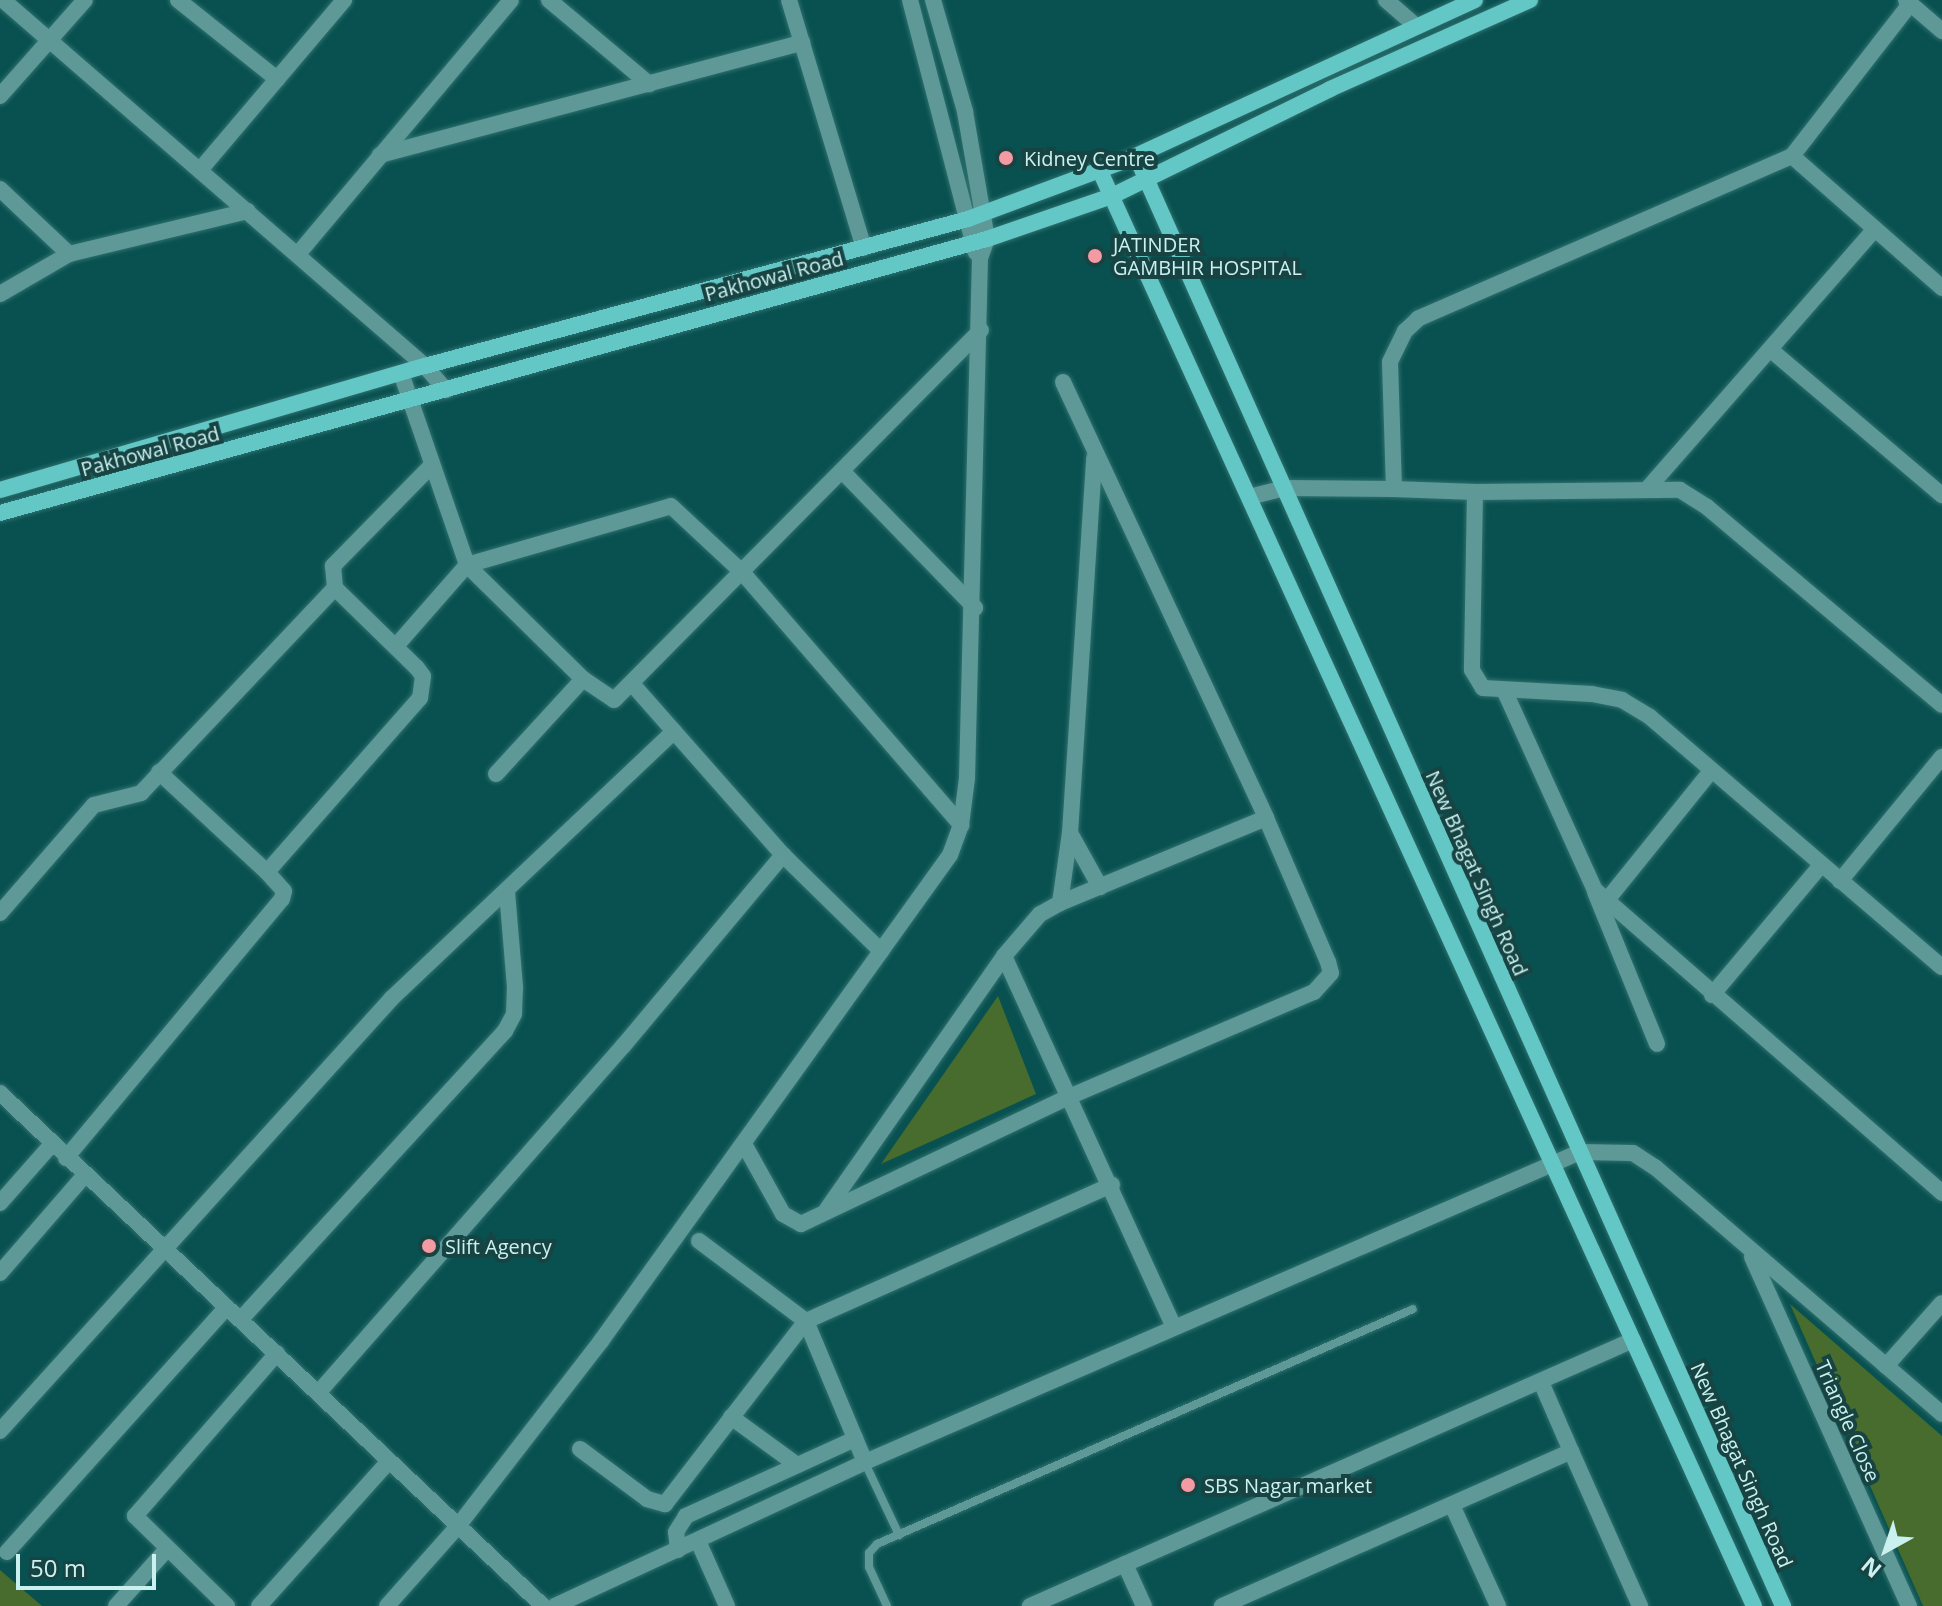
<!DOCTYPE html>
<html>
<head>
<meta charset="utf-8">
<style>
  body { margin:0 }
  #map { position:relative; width:1942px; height:1606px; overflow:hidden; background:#085150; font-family:"Open Sans",sans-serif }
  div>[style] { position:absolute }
  .green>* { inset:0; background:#476c2e }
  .roads { filter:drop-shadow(0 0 2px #2f7170) drop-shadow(0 0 2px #2f7170) }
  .lane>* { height:8px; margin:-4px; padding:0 4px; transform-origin:4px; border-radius:4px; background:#5e9998 }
  .street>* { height:16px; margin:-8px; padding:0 8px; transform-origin:8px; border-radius:8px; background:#5e9998 }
  .secondary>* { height:16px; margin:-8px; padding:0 8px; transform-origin:8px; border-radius:8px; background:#63c7c6 }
  .dots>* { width:22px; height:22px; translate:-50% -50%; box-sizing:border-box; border:4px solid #174343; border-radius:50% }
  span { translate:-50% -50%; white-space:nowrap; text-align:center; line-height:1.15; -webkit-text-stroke:8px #174343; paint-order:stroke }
  .poi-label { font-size:20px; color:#caf1f0 }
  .left { translate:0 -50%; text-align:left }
  .street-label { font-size:20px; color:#caf1f0 }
  .north { position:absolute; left:1846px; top:1510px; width:80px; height:80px; -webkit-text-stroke:6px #174343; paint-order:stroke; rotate:220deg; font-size:22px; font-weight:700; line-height:32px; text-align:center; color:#caf1f0 }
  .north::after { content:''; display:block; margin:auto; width:28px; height:36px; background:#caf1f0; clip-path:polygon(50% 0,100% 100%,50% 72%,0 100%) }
  .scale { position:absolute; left:16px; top:1554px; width:140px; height:36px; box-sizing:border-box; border:4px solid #caf1f0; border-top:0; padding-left:10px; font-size:24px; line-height:28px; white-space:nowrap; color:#caf1f0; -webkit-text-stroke:6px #174343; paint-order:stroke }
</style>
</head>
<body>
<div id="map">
  <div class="green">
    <div style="clip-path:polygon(998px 996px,1036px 1094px,881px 1164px)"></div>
    <div style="clip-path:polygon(1790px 1304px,1942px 1436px,1942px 1606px,1923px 1606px)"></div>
    <div style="clip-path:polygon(0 1570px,42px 1606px,0 1606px)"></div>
  </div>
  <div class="roads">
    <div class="lane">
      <div style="left:865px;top:1463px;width:80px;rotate:64.7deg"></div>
      <div style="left:887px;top:1606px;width:43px;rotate:-114.8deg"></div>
      <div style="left:869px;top:1567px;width:14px;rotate:-90deg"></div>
      <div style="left:869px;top:1553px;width:12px;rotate:-48deg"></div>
      <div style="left:877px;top:1544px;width:585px;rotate:-23.67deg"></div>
    </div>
    <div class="street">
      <div style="left:3px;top:0;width:559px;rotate:40.94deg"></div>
      <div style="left:425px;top:366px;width:32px;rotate:49deg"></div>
      <div style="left:178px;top:0;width:127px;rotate:38.6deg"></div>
      <div style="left:549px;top:0;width:131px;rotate:40deg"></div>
      <div style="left:789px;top:0;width:259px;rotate:73.2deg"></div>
      <div style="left:910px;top:0;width:261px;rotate:75.4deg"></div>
      <div style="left:1386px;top:0;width:40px;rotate:41deg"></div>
      <div style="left:1906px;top:0;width:48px;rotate:40.7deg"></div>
      <div style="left:1910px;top:4px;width:192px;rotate:127.8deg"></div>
      <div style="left:1792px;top:156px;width:408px;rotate:156.5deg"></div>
      <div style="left:1418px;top:319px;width:18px;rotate:137deg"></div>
      <div style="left:1405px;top:331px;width:34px;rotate:116deg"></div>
      <div style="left:1390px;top:362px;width:127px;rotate:88.2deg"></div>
      <div style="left:1394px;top:489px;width:81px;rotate:2.1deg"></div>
      <div style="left:1475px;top:492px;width:178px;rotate:91deg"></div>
      <div style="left:1472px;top:670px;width:21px;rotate:59deg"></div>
      <div style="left:1483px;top:688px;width:109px;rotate:3.2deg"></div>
      <div style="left:1592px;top:694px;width:31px;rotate:11deg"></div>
      <div style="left:1622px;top:700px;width:33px;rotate:31deg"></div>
      <div style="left:1650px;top:717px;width:384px;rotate:40.6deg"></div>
      <div style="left:0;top:96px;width:128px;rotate:-48.5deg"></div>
      <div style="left:380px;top:155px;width:437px;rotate:-14.9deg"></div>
      <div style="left:1792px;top:156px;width:200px;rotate:41.3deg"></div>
      <div style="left:200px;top:170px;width:223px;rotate:-49.7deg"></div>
      <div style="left:0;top:189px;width:95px;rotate:43.3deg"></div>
      <div style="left:298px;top:254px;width:331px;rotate:-50deg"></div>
      <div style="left:0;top:294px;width:80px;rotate:-30.1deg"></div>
      <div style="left:69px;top:254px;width:184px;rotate:-13.5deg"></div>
      <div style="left:1772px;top:351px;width:223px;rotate:40.3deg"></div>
      <div style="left:401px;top:373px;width:203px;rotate:71deg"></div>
      <div style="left:467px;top:565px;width:163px;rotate:44.5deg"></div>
      <div style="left:583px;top:679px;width:37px;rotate:34deg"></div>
      <div style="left:614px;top:700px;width:521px;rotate:-45.23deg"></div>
      <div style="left:1063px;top:382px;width:481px;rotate:65deg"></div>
      <div style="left:1266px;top:818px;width:223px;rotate:157.6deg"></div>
      <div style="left:1060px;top:903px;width:23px;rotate:151deg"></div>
      <div style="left:1040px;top:914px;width:55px;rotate:130.6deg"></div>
      <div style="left:1004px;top:956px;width:406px;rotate:65.4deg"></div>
      <div style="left:842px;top:471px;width:191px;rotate:45.8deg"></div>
      <div style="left:1649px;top:487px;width:343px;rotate:-48.8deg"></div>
      <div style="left:1475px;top:492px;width:205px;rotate:-0.6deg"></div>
      <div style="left:1680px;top:490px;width:32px;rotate:32deg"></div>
      <div style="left:1707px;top:507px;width:307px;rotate:40.1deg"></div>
      <div style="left:1249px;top:497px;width:36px;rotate:-14deg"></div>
      <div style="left:1284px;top:488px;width:110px;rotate:0.5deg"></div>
      <div style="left:396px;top:646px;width:108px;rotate:-48.8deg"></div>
      <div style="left:467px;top:565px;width:212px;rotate:-16.1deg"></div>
      <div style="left:671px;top:506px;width:97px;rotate:42.9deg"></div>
      <div style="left:742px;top:572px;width:335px;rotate:49.1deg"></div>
      <div style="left:1505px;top:692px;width:217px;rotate:65.6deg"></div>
      <div style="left:1595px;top:890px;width:461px;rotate:41.1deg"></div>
      <div style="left:159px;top:772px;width:147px;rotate:42.8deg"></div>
      <div style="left:496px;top:774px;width:129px;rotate:-47.5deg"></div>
      <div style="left:1070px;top:833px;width:62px;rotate:60.9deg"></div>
      <div style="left:1840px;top:881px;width:161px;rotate:-50.6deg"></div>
      <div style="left:1595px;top:892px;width:164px;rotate:67.8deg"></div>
      <div style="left:1607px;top:900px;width:166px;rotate:-51.1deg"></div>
      <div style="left:1060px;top:903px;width:71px;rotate:-81.9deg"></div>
      <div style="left:1070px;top:833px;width:376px;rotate:-86.3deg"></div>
      <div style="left:0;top:913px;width:143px;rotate:-49deg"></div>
      <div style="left:94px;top:805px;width:49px;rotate:-14.3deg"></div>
      <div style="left:141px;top:793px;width:282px;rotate:-46.6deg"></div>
      <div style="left:335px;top:588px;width:22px;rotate:-95deg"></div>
      <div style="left:333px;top:566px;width:141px;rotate:-45.6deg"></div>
      <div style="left:881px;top:951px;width:118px;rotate:-54.3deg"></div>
      <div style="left:950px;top:855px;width:32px;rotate:-70deg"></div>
      <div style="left:961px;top:825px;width:47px;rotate:-82.7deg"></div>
      <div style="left:967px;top:778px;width:520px;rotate:-88.57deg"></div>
      <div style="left:980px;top:258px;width:20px;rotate:-70deg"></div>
      <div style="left:987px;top:239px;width:130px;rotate:-99.8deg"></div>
      <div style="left:965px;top:111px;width:116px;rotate:-106.1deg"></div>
      <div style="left:1712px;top:995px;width:170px;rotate:-50deg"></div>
      <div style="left:0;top:1093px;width:747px;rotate:43.37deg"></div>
      <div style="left:744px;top:1144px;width:80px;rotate:60.9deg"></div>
      <div style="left:783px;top:1214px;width:21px;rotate:29deg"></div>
      <div style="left:801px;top:1224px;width:299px;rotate:-25.4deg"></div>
      <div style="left:1071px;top:1096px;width:264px;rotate:-23.2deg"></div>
      <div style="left:1314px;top:992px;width:25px;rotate:-48deg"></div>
      <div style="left:1331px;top:973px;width:11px;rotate:-105deg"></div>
      <div style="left:1328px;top:962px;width:157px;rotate:-113.3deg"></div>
      <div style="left:66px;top:1158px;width:337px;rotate:-50.2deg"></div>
      <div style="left:282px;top:899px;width:8px;rotate:-76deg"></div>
      <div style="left:284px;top:891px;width:25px;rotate:-132deg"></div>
      <div style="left:267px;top:872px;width:232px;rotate:-48.7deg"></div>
      <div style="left:420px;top:698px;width:22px;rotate:-82deg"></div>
      <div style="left:423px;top:676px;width:10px;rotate:-127deg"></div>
      <div style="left:417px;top:668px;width:115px;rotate:-135.7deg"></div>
      <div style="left:0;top:1203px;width:79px;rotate:-48.6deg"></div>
      <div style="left:827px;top:1209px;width:309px;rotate:-55deg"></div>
      <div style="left:699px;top:1241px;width:134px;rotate:36.8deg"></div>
      <div style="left:806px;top:1321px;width:153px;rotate:67.3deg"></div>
      <div style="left:1752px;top:1257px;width:383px;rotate:65.8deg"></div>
      <div style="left:0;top:1273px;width:130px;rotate:-49.1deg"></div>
      <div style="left:241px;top:1319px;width:391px;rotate:-47.5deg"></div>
      <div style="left:505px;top:1031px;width:19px;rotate:-62deg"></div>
      <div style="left:514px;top:1014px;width:27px;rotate:-88deg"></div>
      <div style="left:515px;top:987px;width:96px;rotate:-94.8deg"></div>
      <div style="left:1886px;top:1366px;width:84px;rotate:-48.4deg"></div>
      <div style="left:1541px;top:1382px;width:75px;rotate:66.5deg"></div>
      <div style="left:319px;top:1392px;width:462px;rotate:-48.7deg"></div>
      <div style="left:624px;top:1045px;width:248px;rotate:-50.1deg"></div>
      <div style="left:731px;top:1417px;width:82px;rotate:36deg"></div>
      <div style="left:0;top:1431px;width:584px;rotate:-47.85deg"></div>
      <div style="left:392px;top:998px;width:388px;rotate:-43.4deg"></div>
      <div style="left:580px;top:1449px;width:84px;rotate:36.7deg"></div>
      <div style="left:647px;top:1499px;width:19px;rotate:16deg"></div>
      <div style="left:665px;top:1504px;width:231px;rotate:-52.4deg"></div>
      <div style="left:806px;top:1321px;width:335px;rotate:-24deg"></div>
      <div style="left:1452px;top:1505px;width:111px;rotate:65.5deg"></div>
      <div style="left:698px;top:1541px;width:71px;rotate:66deg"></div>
      <div style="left:678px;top:1550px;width:18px;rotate:-96deg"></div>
      <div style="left:676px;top:1532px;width:19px;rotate:-58deg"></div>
      <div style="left:686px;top:1516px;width:186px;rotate:-24.5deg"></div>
      <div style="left:7px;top:1552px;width:329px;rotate:-48.1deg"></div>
      <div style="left:1125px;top:1564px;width:46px;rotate:65.7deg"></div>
      <div style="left:116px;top:1606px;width:76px;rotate:-48.2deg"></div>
      <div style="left:227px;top:1606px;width:129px;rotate:-135.6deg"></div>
      <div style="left:135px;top:1516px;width:216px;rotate:-48.9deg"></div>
      <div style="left:259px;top:1606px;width:195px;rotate:-48.1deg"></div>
      <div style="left:387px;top:1606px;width:107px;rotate:-48.4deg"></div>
      <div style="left:458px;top:1526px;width:234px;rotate:-52.3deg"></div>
      <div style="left:601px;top:1341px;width:480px;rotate:-54.3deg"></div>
      <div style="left:881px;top:951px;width:137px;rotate:-135.6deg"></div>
      <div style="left:783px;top:855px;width:227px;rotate:-131.4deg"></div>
      <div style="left:555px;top:1606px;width:342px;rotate:-24.9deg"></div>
      <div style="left:865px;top:1462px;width:779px;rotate:-23.44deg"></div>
      <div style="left:1580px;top:1152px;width:53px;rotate:1.1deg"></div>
      <div style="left:1633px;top:1153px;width:27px;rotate:33deg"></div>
      <div style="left:1656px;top:1168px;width:377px;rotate:40.7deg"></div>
      <div style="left:1030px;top:1606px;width:659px;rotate:-23.8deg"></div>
      <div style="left:1222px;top:1606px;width:382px;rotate:-23.9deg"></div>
      <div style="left:1571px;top:1451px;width:170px;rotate:66deg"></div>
    </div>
    <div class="secondary">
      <div style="left:1136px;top:156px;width:1588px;rotate:65.95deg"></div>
      <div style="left:1100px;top:171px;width:1577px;rotate:65.5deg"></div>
      <div style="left:0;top:490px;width:443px;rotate:-16.3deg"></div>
      <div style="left:425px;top:366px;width:563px;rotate:-15.15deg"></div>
      <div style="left:968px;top:219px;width:170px;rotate:-20.4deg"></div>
      <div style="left:1127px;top:160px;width:383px;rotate:-24.7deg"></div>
      <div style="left:0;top:513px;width:1024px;rotate:-15.52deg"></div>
      <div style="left:987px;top:239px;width:132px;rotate:-19deg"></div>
      <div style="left:1112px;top:196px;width:243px;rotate:-26.1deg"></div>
      <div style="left:1330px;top:89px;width:219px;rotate:-24deg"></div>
    </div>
  </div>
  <div class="dots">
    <div style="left:1006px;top:158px;background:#f49aa2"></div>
    <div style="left:1095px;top:256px;background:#f49aa2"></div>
    <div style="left:429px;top:1246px;background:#f49aa2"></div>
    <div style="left:1188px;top:1485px;background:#f49aa2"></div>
  </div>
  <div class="poi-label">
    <span class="left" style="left:1024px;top:158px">Kidney Centre</span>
    <span class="left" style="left:1113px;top:256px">JATINDER<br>GAMBHIR HOSPITAL</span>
    <span class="left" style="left:445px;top:1246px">Slift Agency</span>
    <span class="left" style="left:1204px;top:1485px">SBS Nagar market</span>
  </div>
  <div class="street-label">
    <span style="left:774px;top:276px;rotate:-15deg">Pakhowal Road</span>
    <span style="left:150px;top:451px;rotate:-15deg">Pakhowal Road</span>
    <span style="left:1477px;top:873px;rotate:66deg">New Bhagat Singh Road</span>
    <span style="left:1848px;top:1421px;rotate:66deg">Triangle Close</span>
    <span style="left:1742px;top:1465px;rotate:66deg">New Bhagat Singh Road</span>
  </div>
  <div class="north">N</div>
  <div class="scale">50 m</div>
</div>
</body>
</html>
